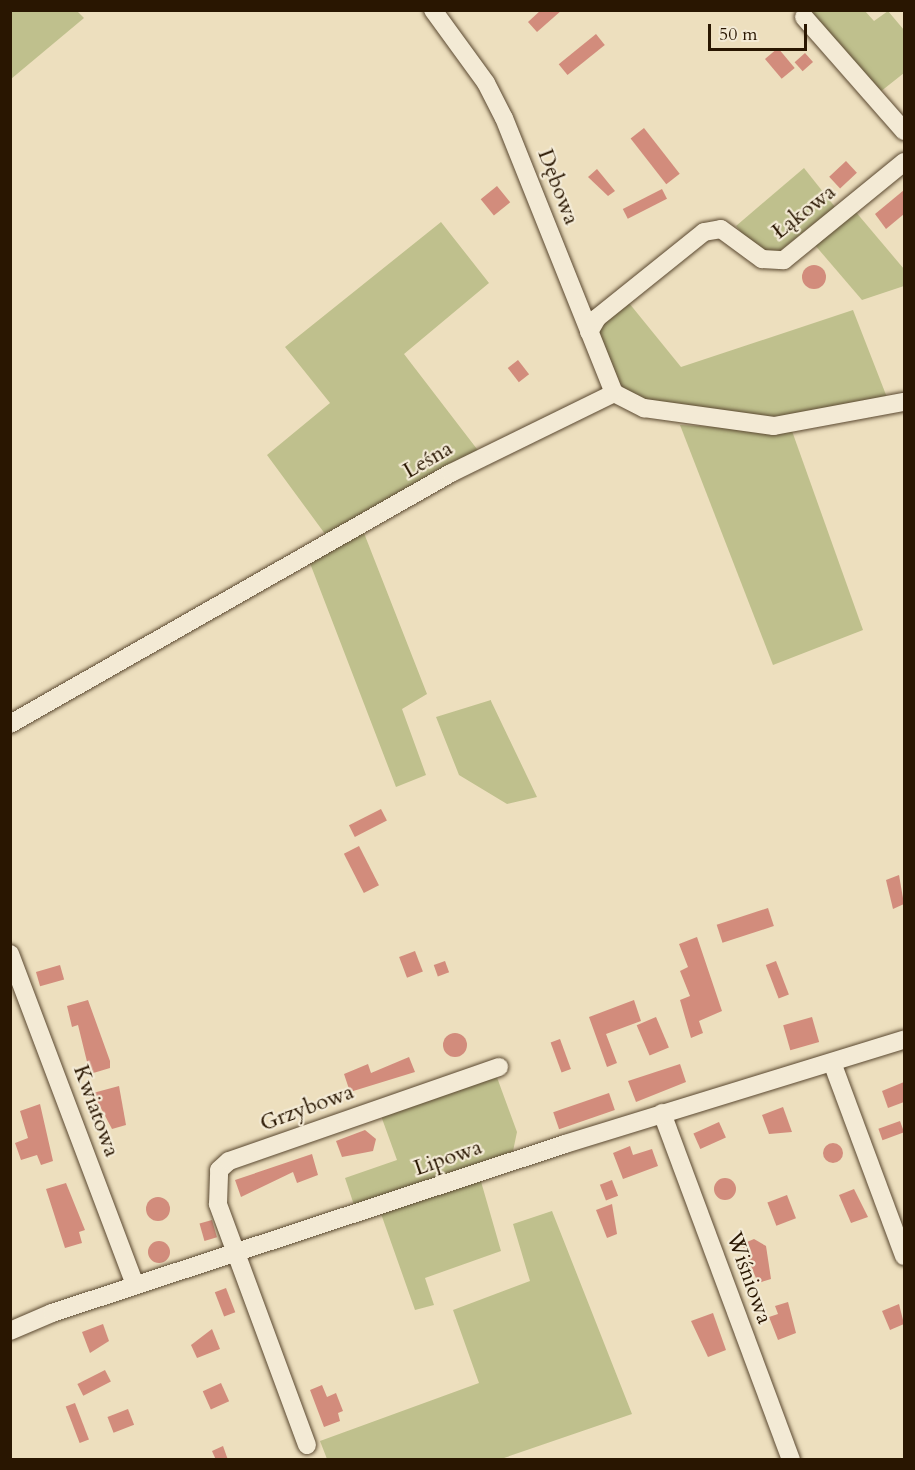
<!DOCTYPE html>
<html>
<head>
<meta charset="utf-8">
<style>
  body { margin:0 }
  #map { position:relative; width:915px; height:1470px; overflow:hidden; background:#eddfbe; font-family:Cardo,serif }
  div>[style] { position:absolute }
  .green>* { inset:0; background:#bfc08d }
  .building>* { inset:0; background:#d28c7c; transform-origin:0 0 }
  .round { border-radius:50% }
  .roads { filter:drop-shadow(0 0 2px #5a4830) drop-shadow(0 0 2px #5a4830) }
  .minor>* { height:18px; margin:-9px; padding:0 9px; transform-origin:9px; border-radius:9px; background:#f3ead5 }
  span { translate:-50% -50%; white-space:nowrap; text-align:center; line-height:1.15; -webkit-text-stroke:4.5px #f3ead5; paint-order:stroke }
  .street-label { font-size:22px; color:#291601 }
  .frame { position:absolute; inset:0; border:12px solid #291601; pointer-events:none }
  .scale { position:absolute; left:708px; top:24px; width:99px; height:27px; box-sizing:border-box; border:3px solid #291601; border-top:0; padding-left:8px; font-size:18px; line-height:21px; white-space:nowrap; color:#291601; -webkit-text-stroke:4px #f3ead5; paint-order:stroke }
</style>
</head>
<body>
<div id="map">
  <div class="green">
    <div style="clip-path:polygon(11px 10px,77px 11px,84px 18px,11px 79px)"></div>
    <div style="clip-path:polygon(811px 11px,865px 11px,874px 21px,888px 11px,904px 30px,904px 73px,880px 92px)"></div>
    <div style="clip-path:polygon(804px 168px,835px 207px,772px 257px,758px 252px,736px 226px)"></div>
    <div style="clip-path:polygon(855px 211px,904px 269px,904px 286px,862px 300px,814px 244px)"></div>
    <div style="clip-path:polygon(441px 222px,489px 283px,404px 354px,480px 453px,328px 538px,267px 455px,330px 403px,285px 347px)"></div>
    <div style="clip-path:polygon(629px 303px,681px 367px,853px 310px,888px 400px,785px 422px,639px 401px,616px 386px,596px 331px)"></div>
    <div style="clip-path:polygon(680px 425px,792px 431px,863px 630px,773px 665px)"></div>
    <div style="clip-path:polygon(362px 528px,427px 694px,402px 709px,426px 775px,396px 787px,308px 558px)"></div>
    <div style="clip-path:polygon(491px 700px,491px 701px,537px 797px,507px 804px,459px 775px,436px 717px)"></div>
    <div style="clip-path:polygon(495px 1072px,517px 1132px,512px 1156px,354px 1205px,345px 1178px,397px 1160px,380px 1113px)"></div>
    <div style="clip-path:polygon(480px 1178px,501px 1251px,425px 1278px,434px 1305px,415px 1310px,380px 1211px)"></div>
    <div style="clip-path:polygon(552px 1211px,632px 1414px,501px 1459px,327px 1459px,320px 1441px,479px 1383px,453px 1310px,530px 1281px,513px 1224px)"></div>
  </div>
  <div class="building">
    <div style="clip-path:polygon(541px 10px,562px 10px,537px 32px,528px 22px)"></div>
    <div style="left:596px;top:34px;width:14px;height:48px;rotate:51deg"></div>
    <div style="left:778px;top:48px;width:26px;height:17px;rotate:50deg"></div>
    <div style="left:805px;top:53px;width:12px;height:14px;rotate:48deg"></div>
    <div style="left:644px;top:128px;width:58px;height:17px;rotate:52deg"></div>
    <div style="left:846px;top:161px;width:16px;height:23px;rotate:47deg"></div>
    <div style="clip-path:polygon(597px 169px,615px 191px,608px 196px,588px 177px)"></div>
    <div style="left:497px;top:186px;width:21px;height:21px;rotate:51deg"></div>
    <div style="left:662px;top:189px;width:11px;height:44px;rotate:63deg"></div>
    <div style="clip-path:polygon(904px 190px,904px 214px,886px 229px,875px 214px)"></div>
    <div class="round" style="left:802px;top:265px;width:24px;height:24px"></div>
    <div style="left:518px;top:360px;width:18px;height:13px;rotate:52deg"></div>
    <div style="left:381px;top:809px;width:13px;height:36px;rotate:63deg"></div>
    <div style="left:359px;top:846px;width:44px;height:17px;rotate:63deg"></div>
    <div style="clip-path:polygon(899px 875px,904px 904px,893px 909px,886px 880px)"></div>
    <div style="left:768px;top:908px;width:19px;height:54px;rotate:72deg"></div>
    <div style="clip-path:polygon(697px 937px,722px 1011px,699px 1021px,703px 1033px,691px 1038px,680px 1000px,690px 996px,680px 971px,688px 967px,679px 944px)"></div>
    <div style="left:415px;top:951px;width:22px;height:17px;rotate:69deg"></div>
    <div style="left:445px;top:961px;width:12px;height:12px;rotate:70deg"></div>
    <div style="left:776px;top:961px;width:36px;height:11px;rotate:69deg"></div>
    <div style="left:60px;top:965px;width:15px;height:25px;rotate:74deg"></div>
    <div style="clip-path:polygon(88px 1000px,110px 1061px,110px 1068px,90px 1074px,78px 1025px,72px 1027px,67px 1006px)"></div>
    <div style="clip-path:polygon(634px 1000px,641px 1021px,606px 1034px,617px 1063px,607px 1067px,589px 1017px)"></div>
    <div style="left:656px;top:1017px;width:33px;height:21px;rotate:67deg"></div>
    <div style="left:812px;top:1017px;width:26px;height:30px;rotate:74deg"></div>
    <div class="round" style="left:443px;top:1033px;width:24px;height:24px"></div>
    <div style="left:560px;top:1039px;width:32px;height:10px;rotate:70deg"></div>
    <div style="clip-path:polygon(409px 1057px,415px 1072px,350px 1092px,344px 1074px,368px 1064px,371px 1073px)"></div>
    <div style="clip-path:polygon(680px 1064px,686px 1082px,636px 1102px,628px 1081px)"></div>
    <div style="clip-path:polygon(904px 1082px,904px 1102px,888px 1108px,882px 1091px)"></div>
    <div style="clip-path:polygon(119px 1086px,126px 1125px,112px 1129px,93px 1093px)"></div>
    <div style="left:609px;top:1093px;width:18px;height:59px;rotate:71deg"></div>
    <div style="clip-path:polygon(40px 1104px,53px 1161px,41px 1165px,37px 1155px,21px 1160px,15px 1143px,28px 1138px,20px 1111px)"></div>
    <div style="clip-path:polygon(783px 1107px,792px 1132px,769px 1134px,762px 1115px)"></div>
    <div style="left:900px;top:1121px;width:12px;height:23px;rotate:70deg"></div>
    <div style="left:719px;top:1122px;width:17px;height:28px;rotate:66deg"></div>
    <div style="clip-path:polygon(365px 1130px,376px 1139px,373px 1151px,342px 1157px,336px 1141px)"></div>
    <div class="round" style="left:823px;top:1143px;width:20px;height:20px"></div>
    <div style="clip-path:polygon(630px 1146px,633px 1155px,652px 1149px,658px 1166px,623px 1179px,613px 1153px)"></div>
    <div style="clip-path:polygon(312px 1154px,318px 1175px,297px 1183px,293px 1172px,241px 1197px,235px 1180px)"></div>
    <div class="round" style="left:714px;top:1178px;width:22px;height:22px"></div>
    <div style="left:612px;top:1180px;width:17px;height:13px;rotate:69deg"></div>
    <div style="clip-path:polygon(66px 1183px,85px 1230px,79px 1232px,82px 1243px,65px 1248px,46px 1189px)"></div>
    <div style="clip-path:polygon(854px 1189px,868px 1217px,851px 1223px,839px 1195px)"></div>
    <div style="left:787px;top:1195px;width:25px;height:21px;rotate:69deg"></div>
    <div class="round" style="left:146px;top:1197px;width:24px;height:24px"></div>
    <div style="clip-path:polygon(612px 1204px,617px 1234px,607px 1238px,596px 1210px)"></div>
    <div style="left:212px;top:1220px;width:18px;height:13px;rotate:74deg"></div>
    <div style="clip-path:polygon(754px 1239px,766px 1246px,771px 1279px,758px 1283px,742px 1244px)"></div>
    <div class="round" style="left:148px;top:1241px;width:22px;height:22px"></div>
    <div style="left:226px;top:1288px;width:26px;height:12px;rotate:69deg"></div>
    <div style="clip-path:polygon(788px 1302px,796px 1333px,778px 1340px,769px 1317px,778px 1314px,775px 1306px)"></div>
    <div style="clip-path:polygon(899px 1304px,904px 1324px,890px 1330px,882px 1311px)"></div>
    <div style="clip-path:polygon(713px 1313px,726px 1350px,708px 1357px,691px 1321px)"></div>
    <div style="clip-path:polygon(103px 1324px,109px 1341px,90px 1353px,82px 1332px)"></div>
    <div style="clip-path:polygon(212px 1329px,220px 1349px,197px 1358px,191px 1345px)"></div>
    <div style="left:105px;top:1370px;width:13px;height:31px;rotate:63deg"></div>
    <div style="left:221px;top:1383px;width:20px;height:20px;rotate:66deg"></div>
    <div style="clip-path:polygon(322px 1385px,327px 1397px,336px 1393px,343px 1411px,338px 1413px,340px 1421px,324px 1427px,310px 1390px)"></div>
    <div style="left:75px;top:1403px;width:39px;height:10px;rotate:69deg"></div>
    <div style="left:128px;top:1409px;width:17px;height:22px;rotate:69deg"></div>
    <div style="clip-path:polygon(223px 1446px,228px 1460px,216px 1460px,212px 1451px)"></div>
  </div>
  <div class="roads">
    <div class="minor">
      <div style="left:433px;top:10px;width:90px;rotate:54deg"></div>
      <div style="left:486px;top:83px;width:39px;rotate:63deg"></div>
      <div style="left:504px;top:118px;width:296px;rotate:68.2deg"></div>
      <div style="left:614px;top:393px;width:34px;rotate:27deg"></div>
      <div style="left:644px;top:408px;width:131px;rotate:7.9deg"></div>
      <div style="left:774px;top:426px;width:132px;rotate:-10.5deg"></div>
      <div style="left:804px;top:17px;width:152px;rotate:48.7deg"></div>
      <div style="left:589px;top:332px;width:16px;rotate:-60deg"></div>
      <div style="left:597px;top:318px;width:137px;rotate:-38.8deg"></div>
      <div style="left:704px;top:232px;width:17px;rotate:-10deg"></div>
      <div style="left:721px;top:229px;width:51px;rotate:36.2deg"></div>
      <div style="left:762px;top:259px;width:22px;rotate:3deg"></div>
      <div style="left:784px;top:260px;width:155px;rotate:-39.2deg"></div>
      <div style="left:10px;top:724px;width:507px;rotate:-29.65deg"></div>
      <div style="left:451px;top:473px;width:182px;rotate:-26.1deg"></div>
      <div style="left:10px;top:954px;width:354px;rotate:69.3deg"></div>
      <div style="left:833px;top:1065px;width:204px;rotate:69.6deg"></div>
      <div style="left:662px;top:1113px;width:370px;rotate:69.6deg"></div>
      <div style="left:10px;top:1331px;width:46px;rotate:-23.2deg"></div>
      <div style="left:52px;top:1313px;width:540px;rotate:-18.23deg"></div>
      <div style="left:565px;top:1144px;width:355px;rotate:-17.1deg"></div>
      <div style="left:307px;top:1445px;width:257px;rotate:-110.3deg"></div>
      <div style="left:218px;top:1204px;width:34px;rotate:-88deg"></div>
      <div style="left:219px;top:1170px;width:13px;rotate:-42deg"></div>
      <div style="left:229px;top:1161px;width:286px;rotate:-19.2deg"></div>
    </div>
  </div>
  <div class="street-label">
    <span style="left:558px;top:187px;rotate:69deg">Dębowa</span>
    <span style="left:804px;top:212px;rotate:-38deg">Łąkowa</span>
    <span style="left:428px;top:460px;rotate:-30deg">Leśna</span>
    <span style="left:307px;top:1108px;rotate:-20deg">Grzybowa</span>
    <span style="left:96px;top:1111px;rotate:70deg">Kwiatowa</span>
    <span style="left:448px;top:1158px;rotate:-19deg">Lipowa</span>
    <span style="left:749px;top:1278px;rotate:70deg">Wiśniowa</span>
  </div>
  <div class="frame"></div>
  <div class="scale">50 m</div>
</div>
</body>
</html>
